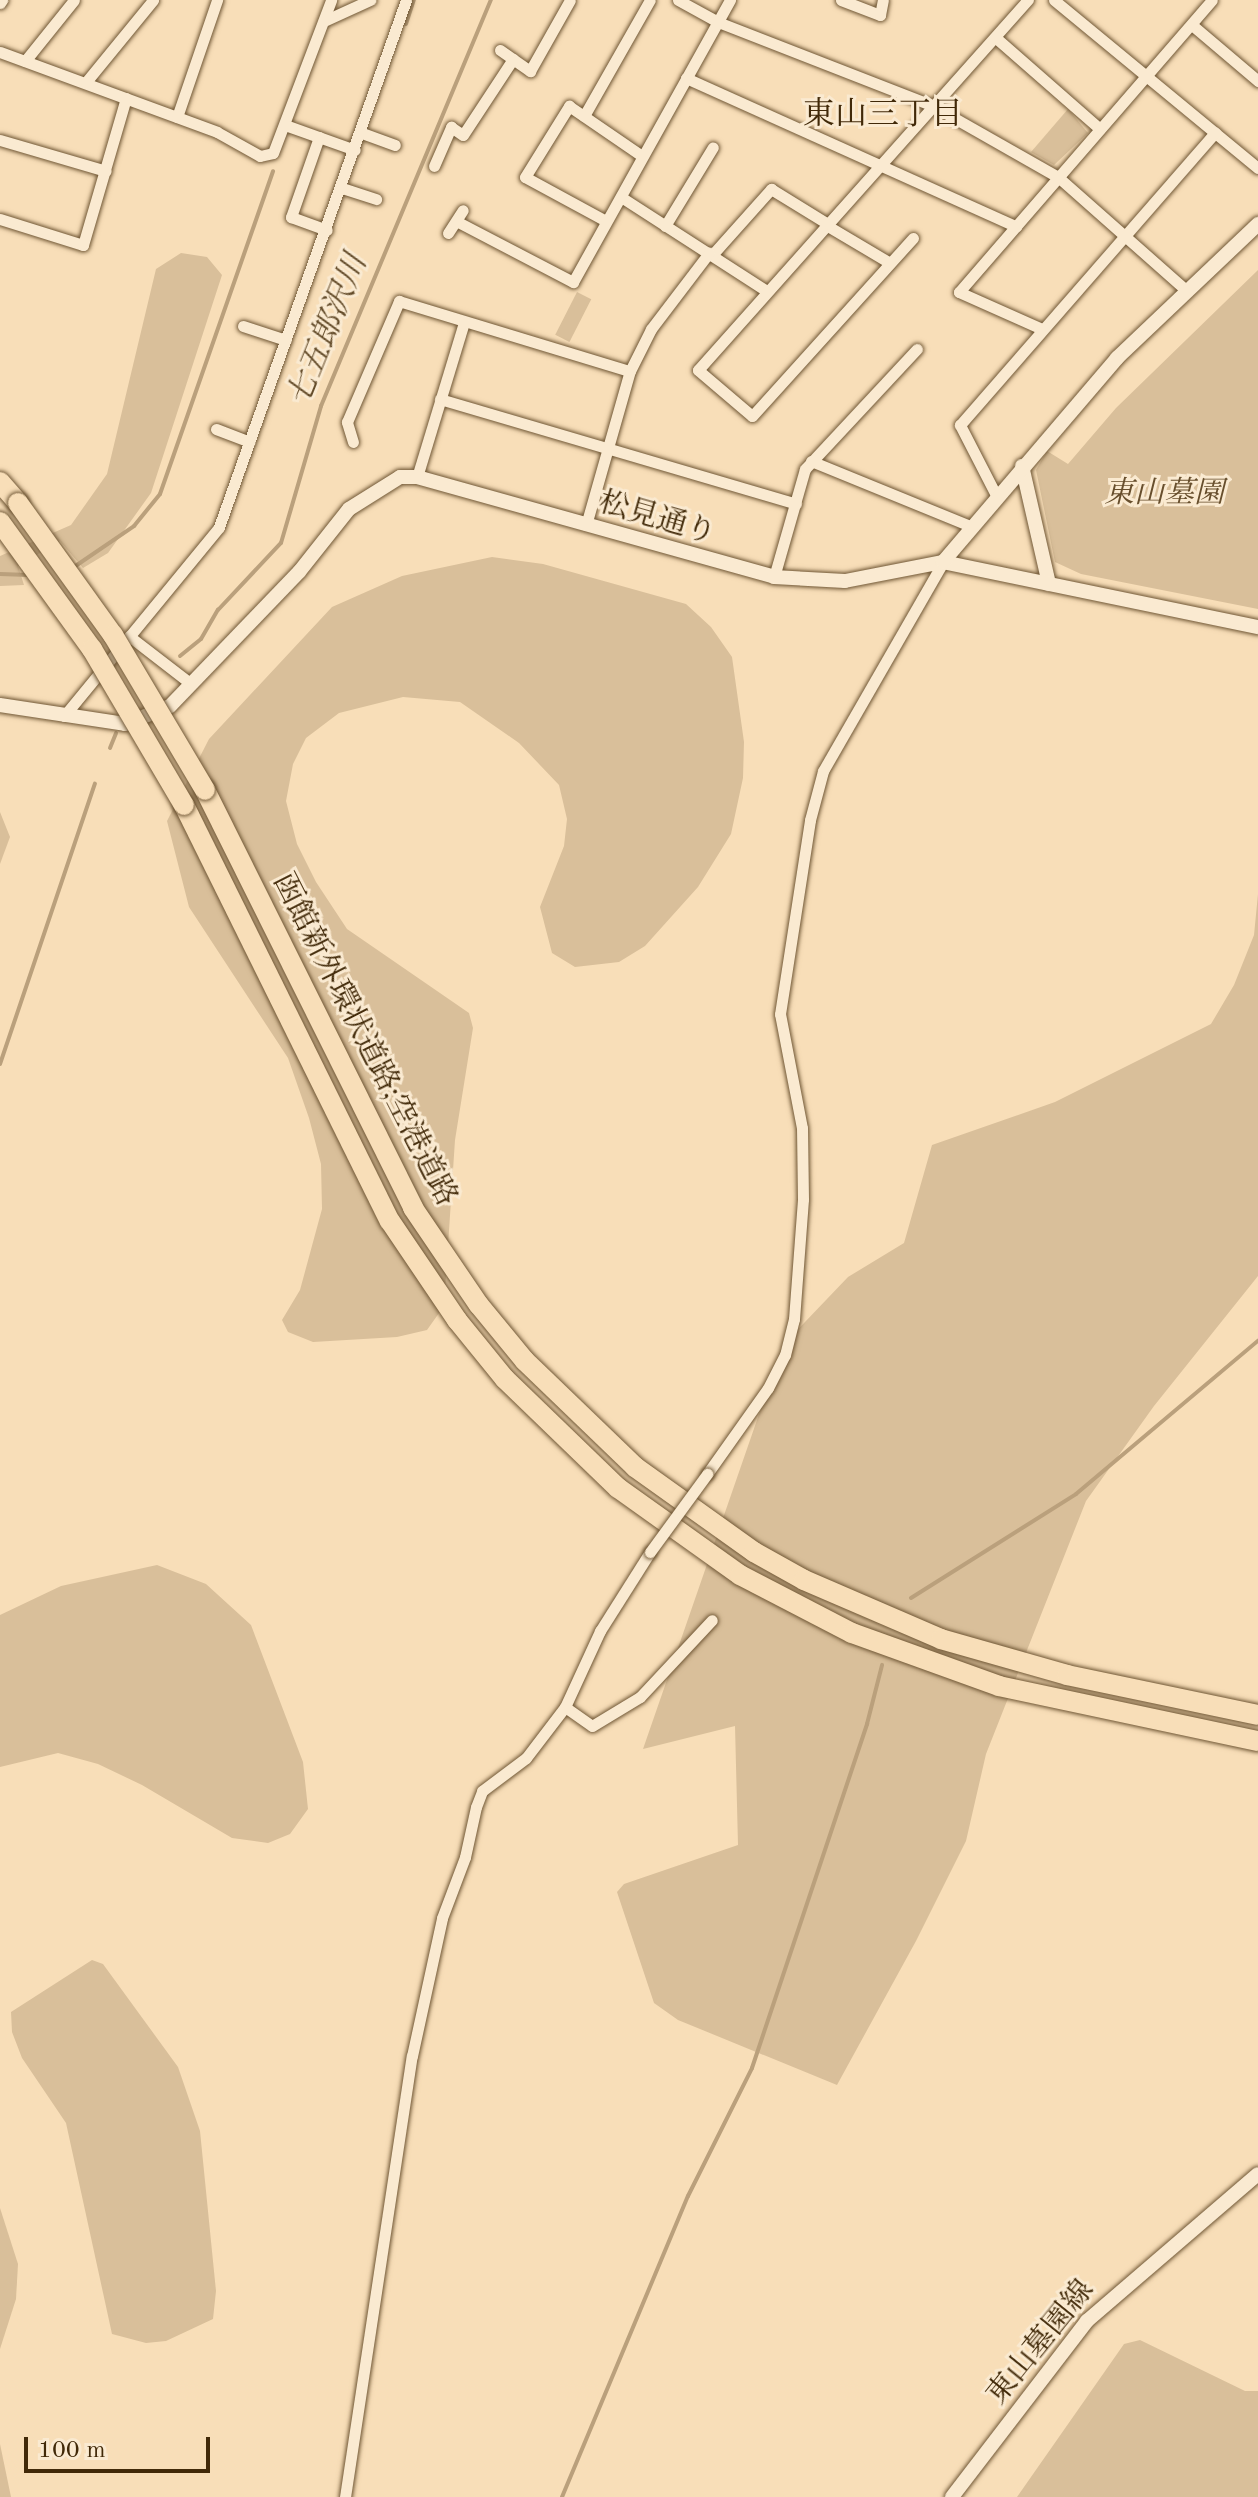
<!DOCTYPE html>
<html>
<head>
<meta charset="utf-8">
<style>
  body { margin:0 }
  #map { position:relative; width:1258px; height:2497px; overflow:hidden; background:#f8deb8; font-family:"Old Standard TT","Noto Serif JP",serif }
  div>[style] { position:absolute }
  .green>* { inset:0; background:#d9bf9a; transform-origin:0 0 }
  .stream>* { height:4px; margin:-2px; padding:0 2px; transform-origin:2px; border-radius:2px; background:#baa07c }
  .roads { filter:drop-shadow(0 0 2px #6f5634) drop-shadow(0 0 2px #6f5634) }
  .minor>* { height:11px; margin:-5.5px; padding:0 5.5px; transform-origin:5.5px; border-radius:5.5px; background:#faead1 }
  .tertiary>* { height:14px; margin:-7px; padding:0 7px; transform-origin:7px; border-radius:7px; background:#faead1 }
  .motorway>* { height:20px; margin:-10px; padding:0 10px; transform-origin:10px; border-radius:10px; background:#f8deb8 }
  .bridges { filter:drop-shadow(0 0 2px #6f5634) drop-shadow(0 0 2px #6f5634) }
  .minor-bridge>* { height:11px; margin:-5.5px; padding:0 5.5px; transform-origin:5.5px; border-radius:5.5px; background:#faead1 }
  .motorway-bridge>* { height:20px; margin:-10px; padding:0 10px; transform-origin:10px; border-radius:10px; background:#f8deb8 }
  span { translate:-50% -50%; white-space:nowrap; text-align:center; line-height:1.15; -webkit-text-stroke:6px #faead1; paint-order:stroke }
  .park-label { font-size:30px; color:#674e2c; font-style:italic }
  .street-label { font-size:30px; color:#412908 }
  .neighbourhood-label { font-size:32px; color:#412908 }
  .water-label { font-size:32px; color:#654d2b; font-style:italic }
  .scale { position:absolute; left:24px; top:2437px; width:186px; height:36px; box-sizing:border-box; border:4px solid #412908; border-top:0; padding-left:10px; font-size:24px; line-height:28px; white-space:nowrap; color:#412908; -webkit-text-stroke:6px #faead1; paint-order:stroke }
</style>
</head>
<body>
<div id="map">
  <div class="green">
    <div style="clip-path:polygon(1068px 109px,1088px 133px,1054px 165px,1031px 152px)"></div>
    <div style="clip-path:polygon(181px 253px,207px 257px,222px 275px,151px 493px,108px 553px,83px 568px,60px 541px,18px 566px,24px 585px,0 586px,0 556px,71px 525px,107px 474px,156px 269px)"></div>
    <div style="clip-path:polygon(1258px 270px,1258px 609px,1081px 574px,1055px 562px,1036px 470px,1047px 451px,1068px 464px,1116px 408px)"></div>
    <div style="left:577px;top:292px;width:16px;height:48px;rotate:27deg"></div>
    <div style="clip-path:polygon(492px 557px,543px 564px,686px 604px,711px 627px,732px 657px,744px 742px,743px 778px,731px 834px,698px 887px,645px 946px,619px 962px,575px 967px,552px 953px,540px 907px,564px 846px,567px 819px,559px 785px,519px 743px,460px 702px,403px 697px,339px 713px,306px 738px,293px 764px,286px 801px,297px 844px,316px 882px,347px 929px,469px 1013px,473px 1028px,455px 1140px,444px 1306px,427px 1330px,397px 1337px,313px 1342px,288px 1332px,282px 1320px,300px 1290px,322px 1209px,321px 1164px,309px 1118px,288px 1058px,189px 907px,167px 821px,209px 739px,332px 607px,402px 576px)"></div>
    <div style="clip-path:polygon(0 812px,10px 837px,0 864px)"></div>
    <div style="clip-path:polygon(1258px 894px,1258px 1276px,1154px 1406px,1086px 1501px,986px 1754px,966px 1841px,916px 1941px,837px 2085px,678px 2020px,654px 2003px,617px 1892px,624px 1884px,738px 1845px,735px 1726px,643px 1749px,783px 1345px,848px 1277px,904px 1243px,932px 1145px,1055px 1102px,1211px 1024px,1234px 985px,1254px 935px)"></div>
    <div style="clip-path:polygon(157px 1565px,206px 1584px,251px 1625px,303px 1762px,308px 1809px,290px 1834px,268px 1843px,232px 1838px,142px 1785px,98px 1764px,58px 1753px,0 1767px,0 1615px,61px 1586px)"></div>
    <div style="clip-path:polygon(92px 1960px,103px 1964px,178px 2067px,200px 2131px,216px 2291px,213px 2319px,166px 2341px,146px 2343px,112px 2334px,66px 2123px,22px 2058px,12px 2032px,11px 2012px)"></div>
    <div style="clip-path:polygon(0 2208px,18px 2264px,16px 2299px,0 2349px)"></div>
    <div style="clip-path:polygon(1140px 2340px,1245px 2391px,1258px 2391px,1258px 2497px,1017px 2497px,1124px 2344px)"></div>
    <div style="clip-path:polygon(0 2444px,11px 2497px,0 2497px)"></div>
  </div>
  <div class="stream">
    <div style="left:406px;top:24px;width:25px;rotate:-72deg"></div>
    <div style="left:74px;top:567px;width:73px;rotate:-34.3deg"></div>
    <div style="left:134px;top:526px;width:41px;rotate:-50.9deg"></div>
    <div style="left:160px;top:494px;width:342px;rotate:-70.7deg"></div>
    <div style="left:0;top:574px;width:29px;rotate:2deg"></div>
    <div style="left:180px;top:656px;width:27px;rotate:-39deg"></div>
    <div style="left:201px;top:639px;width:34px;rotate:-60deg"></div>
    <div style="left:218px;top:610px;width:92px;rotate:-46.8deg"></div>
    <div style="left:281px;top:543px;width:143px;rotate:-73.7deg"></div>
    <div style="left:321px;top:406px;width:440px;rotate:-67.3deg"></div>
    <div style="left:110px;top:748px;width:16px;rotate:-68deg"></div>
    <div style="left:0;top:1064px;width:296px;rotate:-71.3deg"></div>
    <div style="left:911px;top:1598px;width:195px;rotate:-32.2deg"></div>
    <div style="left:1076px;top:1494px;width:238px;rotate:-40.1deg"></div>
    <div style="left:562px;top:2497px;width:326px;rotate:-67.3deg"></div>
    <div style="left:688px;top:2196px;width:143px;rotate:-63.4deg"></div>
    <div style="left:752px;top:2068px;width:363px;rotate:-71.5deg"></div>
    <div style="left:867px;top:1724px;width:61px;rotate:-75.7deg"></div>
  </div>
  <div class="roads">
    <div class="minor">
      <div style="left:678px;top:0;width:46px;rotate:28.8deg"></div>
      <div style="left:718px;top:22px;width:231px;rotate:21.3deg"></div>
      <div style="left:933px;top:106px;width:144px;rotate:29.6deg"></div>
      <div style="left:1058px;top:177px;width:172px;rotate:41.5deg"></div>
      <div style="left:841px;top:0;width:42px;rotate:21deg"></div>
      <div style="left:880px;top:15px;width:15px;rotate:-79deg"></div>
      <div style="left:1054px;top:0;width:264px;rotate:39.5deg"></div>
      <div style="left:0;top:3px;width:4px;rotate:-56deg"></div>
      <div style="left:324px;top:21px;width:51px;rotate:-24.5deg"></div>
      <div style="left:1192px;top:25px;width:87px;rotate:40.3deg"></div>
      <div style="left:996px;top:38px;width:138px;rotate:41.2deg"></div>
      <div style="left:500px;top:50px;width:37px;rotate:35deg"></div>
      <div style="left:530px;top:71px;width:81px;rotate:-60.6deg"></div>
      <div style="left:0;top:52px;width:231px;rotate:20.2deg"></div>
      <div style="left:217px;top:132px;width:49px;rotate:29.2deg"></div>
      <div style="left:260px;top:156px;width:13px;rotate:-13deg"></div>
      <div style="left:273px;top:153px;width:164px;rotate:-69.2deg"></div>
      <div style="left:25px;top:61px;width:78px;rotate:-51.2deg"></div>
      <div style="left:686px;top:78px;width:362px;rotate:24.2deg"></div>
      <div style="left:86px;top:82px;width:106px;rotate:-50.7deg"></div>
      <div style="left:584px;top:116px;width:133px;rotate:-60.4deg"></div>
      <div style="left:177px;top:117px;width:124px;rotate:-71.1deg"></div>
      <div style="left:285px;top:125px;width:74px;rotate:19.7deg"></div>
      <div style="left:362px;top:133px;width:35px;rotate:20deg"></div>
      <div style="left:319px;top:137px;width:85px;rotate:109.3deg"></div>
      <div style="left:291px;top:217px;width:38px;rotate:20deg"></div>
      <div style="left:0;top:140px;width:110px;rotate:16.3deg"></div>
      <div style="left:434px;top:166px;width:43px;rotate:-66.4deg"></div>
      <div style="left:451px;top:127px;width:14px;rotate:34deg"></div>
      <div style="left:463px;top:135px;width:91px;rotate:-56.7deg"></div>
      <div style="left:342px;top:188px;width:36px;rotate:18deg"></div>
      <div style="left:621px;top:197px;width:174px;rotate:32.8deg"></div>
      <div style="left:0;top:219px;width:87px;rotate:17.4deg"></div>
      <div style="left:83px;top:245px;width:153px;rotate:-73.7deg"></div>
      <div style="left:606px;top:221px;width:92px;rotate:-151.5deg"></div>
      <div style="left:525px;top:177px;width:84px;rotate:-58.2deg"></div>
      <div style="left:569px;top:106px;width:88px;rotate:34.4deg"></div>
      <div style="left:458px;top:222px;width:130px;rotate:27.6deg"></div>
      <div style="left:573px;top:282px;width:323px;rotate:-60.9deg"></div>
      <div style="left:826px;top:225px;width:74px;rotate:30.7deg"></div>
      <div style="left:665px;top:226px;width:92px;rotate:-58.7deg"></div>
      <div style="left:448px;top:233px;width:27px;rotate:-57deg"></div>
      <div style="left:913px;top:238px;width:240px;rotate:132.1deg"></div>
      <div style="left:752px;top:416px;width:71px;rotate:-139.6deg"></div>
      <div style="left:698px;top:370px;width:496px;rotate:-48.3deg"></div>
      <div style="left:712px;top:255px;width:89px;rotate:-48.2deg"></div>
      <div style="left:771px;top:189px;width:67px;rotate:31.6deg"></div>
      <div style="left:243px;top:326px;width:45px;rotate:18deg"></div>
      <div style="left:1042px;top:329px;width:91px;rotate:-156deg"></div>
      <div style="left:959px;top:292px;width:386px;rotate:-49.1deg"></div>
      <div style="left:440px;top:399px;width:371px;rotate:16.4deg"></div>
      <div style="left:216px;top:429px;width:36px;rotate:21deg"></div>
      <div style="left:353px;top:442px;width:21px;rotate:-107deg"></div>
      <div style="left:347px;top:422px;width:132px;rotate:-66.7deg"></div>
      <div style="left:399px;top:301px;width:241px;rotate:16.9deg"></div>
      <div style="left:811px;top:461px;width:172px;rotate:22.2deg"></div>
      <div style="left:417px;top:477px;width:162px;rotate:-73.1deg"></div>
      <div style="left:996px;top:495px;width:79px;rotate:-117.2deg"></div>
      <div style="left:960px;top:425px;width:388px;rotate:-48.9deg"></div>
      <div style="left:586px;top:525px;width:160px;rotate:-74.1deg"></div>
      <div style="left:630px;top:371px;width:47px;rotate:-63.4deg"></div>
      <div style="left:651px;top:329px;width:96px;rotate:-52.7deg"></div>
      <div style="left:774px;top:577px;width:112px;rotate:-74deg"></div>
      <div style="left:805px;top:469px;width:164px;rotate:-47deg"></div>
      <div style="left:129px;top:636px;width:78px;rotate:37.7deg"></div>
      <div style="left:64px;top:716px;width:244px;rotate:-50.6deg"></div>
      <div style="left:219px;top:527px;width:559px;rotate:-70.46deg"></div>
      <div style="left:707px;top:1474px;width:105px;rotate:-54.7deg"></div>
      <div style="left:768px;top:1388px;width:37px;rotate:-63deg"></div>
      <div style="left:785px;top:1355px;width:37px;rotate:-76deg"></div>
      <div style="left:794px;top:1319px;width:120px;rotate:-85.7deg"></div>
      <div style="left:803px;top:1199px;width:71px;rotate:-90.8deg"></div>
      <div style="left:802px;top:1128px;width:116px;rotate:-100.9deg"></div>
      <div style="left:780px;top:1014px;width:196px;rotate:-81.2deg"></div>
      <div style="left:810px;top:820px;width:51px;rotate:-75.1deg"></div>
      <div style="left:823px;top:771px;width:241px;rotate:-60.1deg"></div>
      <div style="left:565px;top:1707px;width:33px;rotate:35deg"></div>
      <div style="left:592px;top:1726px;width:56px;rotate:-31.1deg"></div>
      <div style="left:640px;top:1697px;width:105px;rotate:-46.9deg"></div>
      <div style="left:345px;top:2497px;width:446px;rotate:-81.4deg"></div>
      <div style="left:412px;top:2056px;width:141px;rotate:-77.7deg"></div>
      <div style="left:442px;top:1918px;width:65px;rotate:-69.3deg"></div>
      <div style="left:465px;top:1857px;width:51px;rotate:-77.6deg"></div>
      <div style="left:476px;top:1807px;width:17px;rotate:-69deg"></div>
      <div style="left:482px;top:1791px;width:55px;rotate:-36.9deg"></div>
      <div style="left:526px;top:1758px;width:64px;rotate:-52.6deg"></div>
      <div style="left:565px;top:1707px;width:84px;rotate:-65.3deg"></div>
      <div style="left:600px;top:1631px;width:93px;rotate:-57.7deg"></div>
    </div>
    <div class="tertiary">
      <div style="left:1022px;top:466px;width:121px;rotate:77.1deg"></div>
      <div style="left:943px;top:562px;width:322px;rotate:11.7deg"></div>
      <div style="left:0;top:705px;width:126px;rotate:8.6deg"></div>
      <div style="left:125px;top:724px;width:48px;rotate:-21.8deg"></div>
      <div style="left:170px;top:706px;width:186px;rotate:-46.1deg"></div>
      <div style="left:299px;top:572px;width:80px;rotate:-51.6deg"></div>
      <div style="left:349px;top:509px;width:60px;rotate:-32.1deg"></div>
      <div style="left:400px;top:477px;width:17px"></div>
      <div style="left:417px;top:477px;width:371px;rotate:15.6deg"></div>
      <div style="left:774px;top:577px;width:71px;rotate:3.2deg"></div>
      <div style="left:845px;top:581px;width:100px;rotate:-11deg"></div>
      <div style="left:943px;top:562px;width:268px;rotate:-49.5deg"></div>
      <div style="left:1117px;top:358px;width:195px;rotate:-43.5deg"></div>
      <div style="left:952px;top:2497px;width:222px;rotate:-52.5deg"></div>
      <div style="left:1087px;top:2321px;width:225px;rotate:-40.7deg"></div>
    </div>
    <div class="motorway">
      <div style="left:0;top:482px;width:28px;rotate:49deg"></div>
      <div style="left:205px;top:790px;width:467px;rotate:63.5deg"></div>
      <div style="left:413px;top:1208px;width:117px;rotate:55.8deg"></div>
      <div style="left:479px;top:1305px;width:72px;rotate:50.6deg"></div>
      <div style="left:525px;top:1361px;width:153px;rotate:43.9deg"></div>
      <div style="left:635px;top:1467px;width:146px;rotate:35.5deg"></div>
      <div style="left:754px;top:1552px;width:57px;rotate:29.2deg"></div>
      <div style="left:804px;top:1580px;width:149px;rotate:23.3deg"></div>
      <div style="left:941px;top:1639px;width:131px;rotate:15.9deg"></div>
      <div style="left:1067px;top:1675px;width:195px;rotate:11.8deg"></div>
      <div style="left:184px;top:805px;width:464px;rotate:63.7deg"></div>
      <div style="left:390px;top:1221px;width:120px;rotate:55.9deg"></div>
      <div style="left:457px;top:1320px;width:76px;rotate:50.9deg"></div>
      <div style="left:505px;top:1379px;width:157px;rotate:44deg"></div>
      <div style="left:618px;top:1488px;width:150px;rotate:35.5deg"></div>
      <div style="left:740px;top:1575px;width:126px;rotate:27.4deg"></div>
      <div style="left:852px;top:1633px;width:156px;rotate:19.8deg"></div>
      <div style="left:999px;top:1686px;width:265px;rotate:12deg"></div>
    </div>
  </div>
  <div class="bridges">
    <div class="minor-bridge">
      <div style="left:650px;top:1552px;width:97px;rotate:-53.8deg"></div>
    </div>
    <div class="motorway-bridge">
      <div style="left:18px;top:503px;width:163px;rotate:54.3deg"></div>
      <div style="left:113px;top:635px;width:180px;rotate:59.3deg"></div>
      <div style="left:0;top:522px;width:157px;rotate:54.1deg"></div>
      <div style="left:92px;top:649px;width:181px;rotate:59.5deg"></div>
    </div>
  </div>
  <div class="park-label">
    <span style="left:1164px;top:494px">東山墓園</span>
  </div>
  <div class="street-label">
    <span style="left:657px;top:519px;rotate:16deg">松見通り</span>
    <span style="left:364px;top:1040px;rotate:63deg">函館新外環状道路;空港道路</span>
    <span style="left:1041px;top:2343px;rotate:-51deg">東山墓園線</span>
  </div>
  <div class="neighbourhood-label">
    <span style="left:883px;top:116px">東山三丁目</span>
  </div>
  <div class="water-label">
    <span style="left:329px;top:331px;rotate:-68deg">七五郎沢川</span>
  </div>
  <div class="scale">100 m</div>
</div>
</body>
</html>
